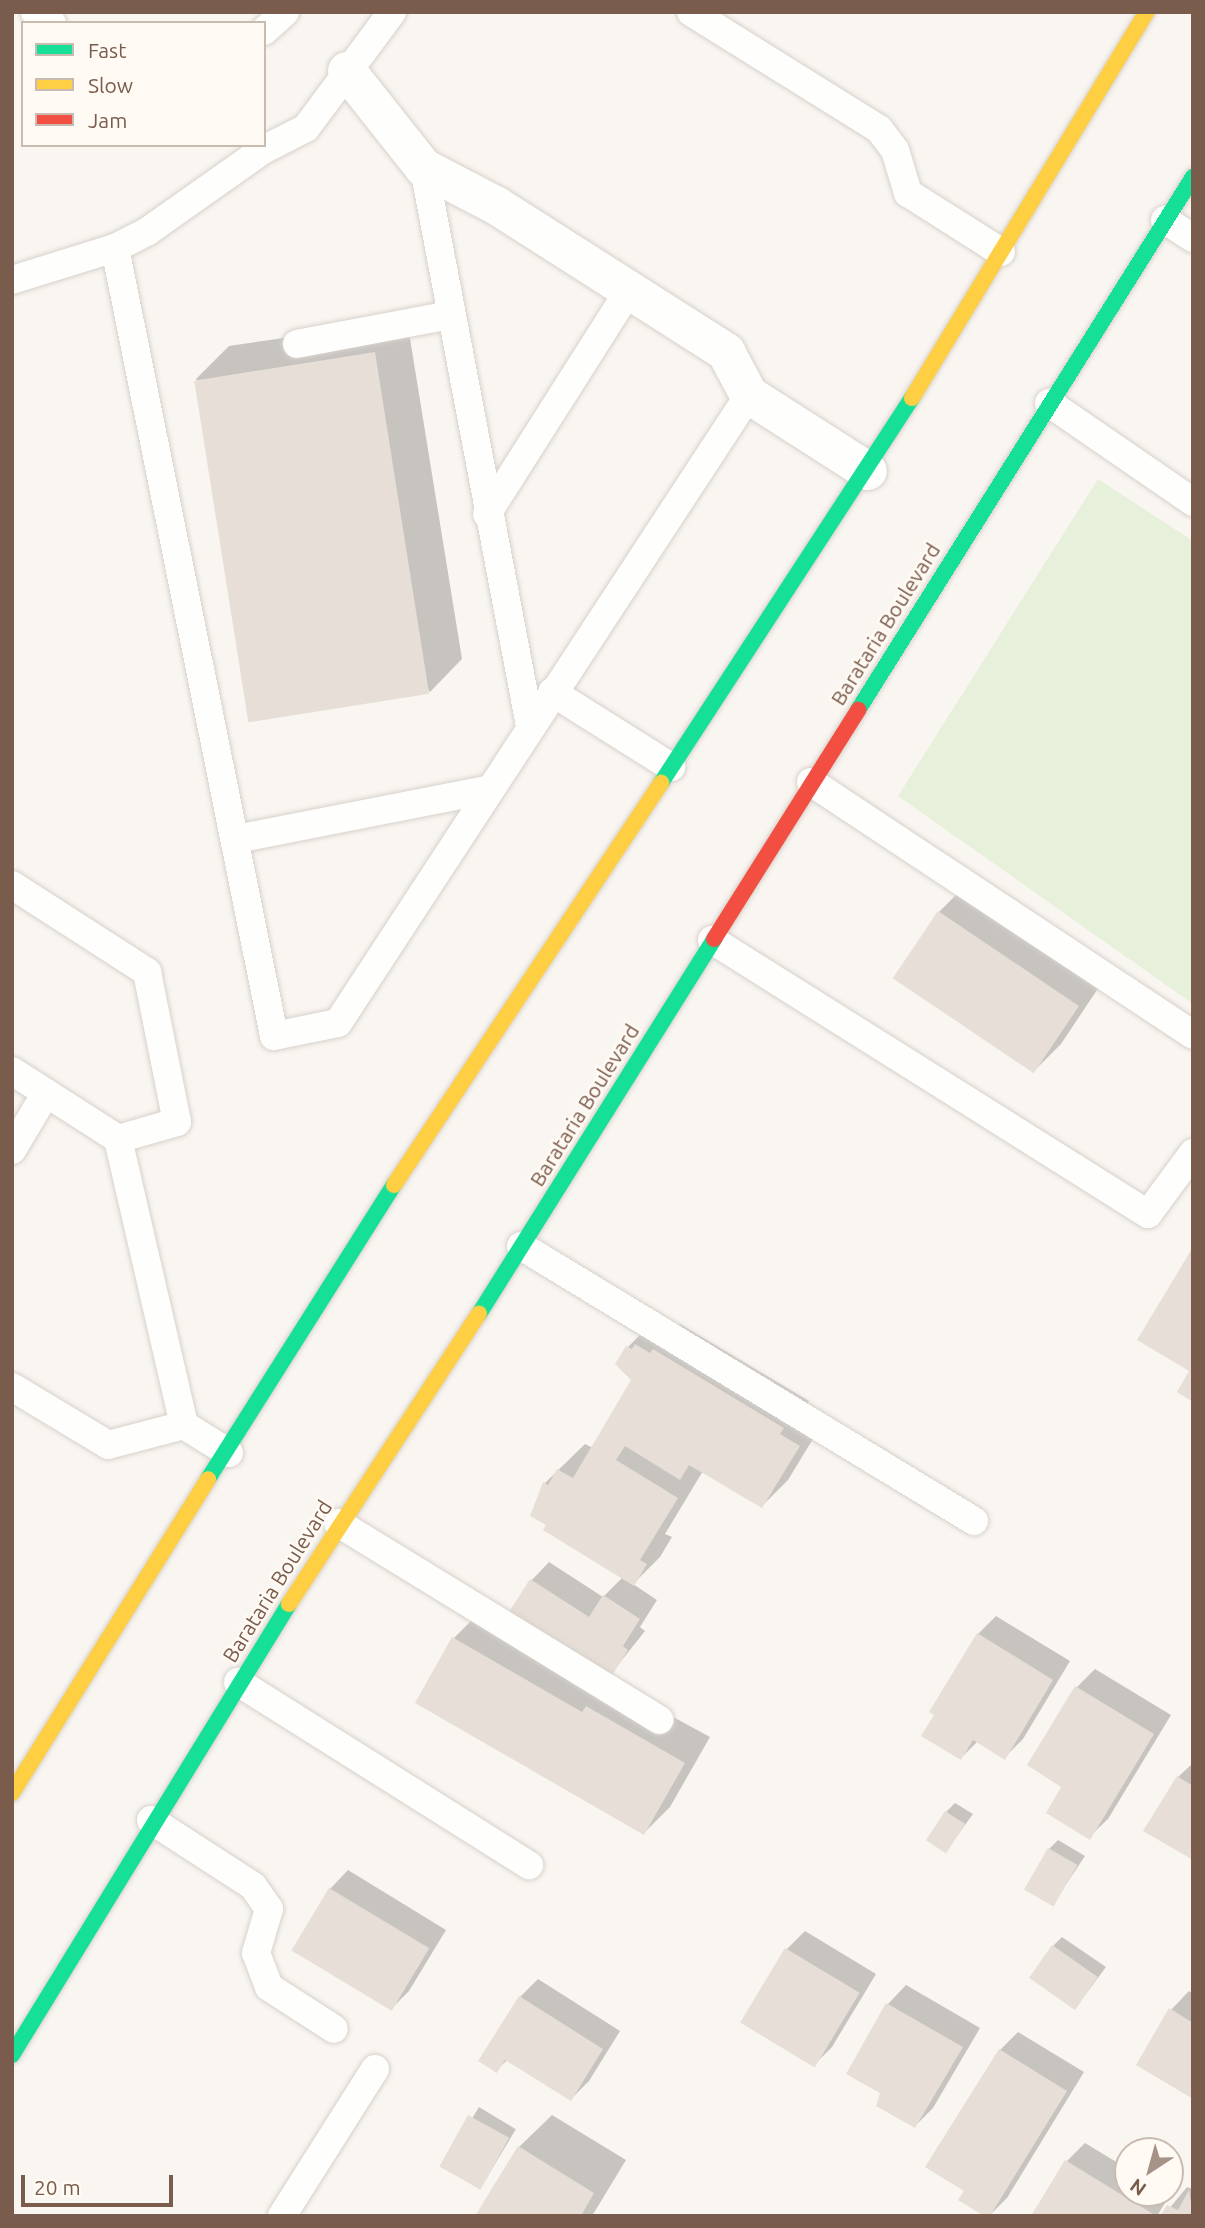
<!DOCTYPE html>
<html>
<head>
<meta charset="utf-8">
<style>
  body { margin:0 }
  #map { position:relative; width:1205px; height:2228px; overflow:hidden; background:#f9f5f0; font-family:Ubuntu,sans-serif }
  div>[style] { position:absolute }
  .green>* { inset:0; background:#e7f0db }
  .shadow>* { inset:0; background:#0003; transform-origin:0 0 }
  .building>* { inset:0; background:#e6ded7; transform-origin:0 0 }
  .roads { filter:drop-shadow(0 0 2px #d7d1cb) drop-shadow(0 0 2px #d7d1cb) }
  .lane>* { height:28px; margin:-14px; padding:0 14px; transform-origin:14px; border-radius:14px; background:#fefefd }
  .street>* { height:38px; margin:-19px; padding:0 19px; transform-origin:19px; border-radius:19px; background:#fefefd }
  .fast>* { height:16px; margin:-8px; padding:0 8px; transform-origin:8px; border-radius:8px; background:#16e098 }
  .slow>* { height:16px; margin:-8px; padding:0 8px; transform-origin:8px; border-radius:8px; background:#ffcf43 }
  .jam>* { height:16px; margin:-8px; padding:0 8px; transform-origin:8px; border-radius:8px; background:#f24e42 }
  span { translate:-50% -50%; white-space:nowrap; text-align:center; line-height:1.15; -webkit-text-stroke:5px #fffaf3; paint-order:stroke }
  .street-label { font-size:21px; color:#7a5c4d }
  .frame { position:absolute; inset:0; border:14px solid #7a5c4d; pointer-events:none }
  .legend { position:absolute; left:21px; top:21px; width:245px; height:126px; box-sizing:border-box; background:#fffaf3; border:2px solid #cabbb1; margin:0; padding:9px 12px; list-style:none; font-size:21px; color:#7a5c4d }
  .legend li { display:flex; align-items:center; gap:14px; height:35px }
  .legend b { width:35px; border:2px solid #cabbb1 }
  .north { position:absolute; left:1114px; top:2137px; width:70px; height:70px; box-sizing:border-box; background:#fffaf3; border:2px solid #cabbb1; border-radius:50%; rotate:216deg; font-size:19px; font-weight:700; line-height:28px; text-align:center; color:#7a5c4d }
  .north::after { content:''; display:block; margin:auto; width:24px; height:32px; background:#a69286; clip-path:polygon(50% 0,100% 100%,50% 72%,0 100%) }
  .scale { position:absolute; left:21px; top:2175px; width:152px; height:32px; box-sizing:border-box; border:4px solid #7a5c4d; border-top:0; padding-left:9px; font-size:21px; line-height:24px; white-space:nowrap; color:#7a5c4d; -webkit-text-stroke:5px #fffaf3; paint-order:stroke }
</style>
</head>
<body>
<div id="map">
  <div class="green">
    <div style="clip-path:polygon(1098px 479px,1193px 541px,1193px 1004px,898px 796px)"></div>
  </div>
  <div class="shadow">
    <div style="clip-path:polygon(407px 320px,462px 659px,430px 692px,196px 379px,229px 346px)"></div>
    <div style="clip-path:polygon(965px 886px,1105px 978px,1061px 1044px,1035px 1070px,939px 912px)"></div>
    <div style="clip-path:polygon(654px 1321px,677px 1327px,680px 1324px,809px 1401px,805px 1407px,825px 1419px,788px 1480px,762px 1506px,703px 1471px,665px 1534px,672px 1537px,660px 1557px,633px 1584px,657px 1600px,640px 1627px,645px 1631px,610px 1675px,531px 1581px,549px 1562px,603px 1597px,623px 1577px,548px 1524px,545px 1483px,585px 1444px,593px 1448px,633px 1380px,628px 1347px)"></div>
    <div style="clip-path:polygon(480px 1612px,710px 1737px,670px 1807px,644px 1833px,454px 1638px)"></div>
    <div style="clip-path:polygon(996px 1616px,1070px 1661px,1023px 1739px,1005px 1757px,978px 1741px,961px 1758px,978px 1634px)"></div>
    <div style="clip-path:polygon(1095px 1669px,1171px 1715px,1108px 1819px,1089px 1837px,1064px 1786px,1029px 1764px,1077px 1687px)"></div>
    <div style="clip-path:polygon(1193px 1763px,1193px 1858px,1178px 1777px)"></div>
    <div style="clip-path:polygon(955px 1803px,973px 1814px,946px 1851px,946px 1812px)"></div>
    <div style="clip-path:polygon(1058px 1840px,1085px 1856px,1053px 1904px,1049px 1849px)"></div>
    <div style="clip-path:polygon(348px 1870px,446px 1930px,409px 1991px,391px 2009px,293px 1949px,330px 1889px)"></div>
    <div style="clip-path:polygon(805px 1931px,876px 1974px,832px 2047px,814px 2065px,787px 1949px)"></div>
    <div style="clip-path:polygon(1062px 1937px,1106px 1967px,1077px 2006px,1053px 1946px)"></div>
    <div style="clip-path:polygon(538px 1979px,620px 2031px,589px 2081px,571px 2099px,508px 2059px,497px 2070px,520px 1997px)"></div>
    <div style="clip-path:polygon(906px 1985px,980px 2028px,933px 2108px,915px 2126px,882px 2092px,848px 2073px,888px 2004px)"></div>
    <div style="clip-path:polygon(1189px 1991px,1193px 1994px,1193px 2097px,1171px 2010px)"></div>
    <div style="clip-path:polygon(1018px 2032px,1084px 2072px,1007px 2198px,989px 2216px,966px 2190px,1000px 2050px)"></div>
    <div style="left:479px;top:2107px;width:43px;height:70px;rotate:31deg"></div>
    <div style="clip-path:polygon(552px 2115px,626px 2160px,592px 2216px,477px 2216px,519px 2147px)"></div>
    <div style="clip-path:polygon(1085px 2143px,1128px 2169px,1128px 2193px,1170px 2195px,1157px 2216px,1033px 2216px,1067px 2161px)"></div>
    <div style="clip-path:polygon(1187px 2187px,1193px 2189px,1193px 2216px,1163px 2216px)"></div>
  </div>
  <div class="building">
    <div style="left:375px;top:352px;width:346px;height:183px;rotate:81deg"></div>
    <div style="left:938px;top:911px;width:170px;height:81px;rotate:34deg"></div>
    <div style="clip-path:polygon(1193px 1247px,1193px 1402px,1177px 1392px,1189px 1371px,1137px 1340px)"></div>
    <div style="clip-path:polygon(635px 1344px,650px 1353px,653px 1349px,784px 1428px,780px 1434px,800px 1446px,762px 1508px,689px 1465px,680px 1480px,625px 1446px,616px 1460px,678px 1498px,640px 1560px,647px 1564px,634px 1586px,543px 1530px,546px 1525px,530px 1516px,543px 1482px,548px 1485px,557px 1469px,573px 1478px,631px 1380px,615px 1364px,626px 1346px,632px 1349px)"></div>
    <div style="clip-path:polygon(530px 1579px,589px 1617px,603px 1595px,640px 1619px,623px 1646px,628px 1650px,611px 1677px,509px 1612px)"></div>
    <div style="clip-path:polygon(977px 1633px,1053px 1680px,1005px 1760px,973px 1740px,961px 1760px,921px 1736px,934px 1715px,929px 1712px)"></div>
    <div style="clip-path:polygon(452px 1637px,582px 1712px,586px 1706px,685px 1763px,644px 1835px,415px 1703px)"></div>
    <div style="clip-path:polygon(1075px 1686px,1154px 1734px,1090px 1840px,1046px 1813px,1061px 1787px,1027px 1765px)"></div>
    <div style="clip-path:polygon(1177px 1776px,1193px 1786px,1193px 1860px,1143px 1831px)"></div>
    <div style="left:945px;top:1811px;width:24px;height:35px;rotate:33deg"></div>
    <div style="left:1048px;top:1848px;width:34px;height:48px;rotate:30deg"></div>
    <div style="left:329px;top:1888px;width:117px;height:73px;rotate:31deg"></div>
    <div style="left:1052px;top:1945px;width:56px;height:40px;rotate:35deg"></div>
    <div style="left:785px;top:1948px;width:87px;height:87px;rotate:31deg"></div>
    <div style="clip-path:polygon(519px 1996px,603px 2049px,571px 2101px,505px 2060px,497px 2073px,478px 2061px)"></div>
    <div style="clip-path:polygon(886px 2003px,963px 2047px,915px 2128px,876px 2106px,880px 2093px,846px 2074px)"></div>
    <div style="clip-path:polygon(1169px 2008px,1193px 2023px,1193px 2099px,1136px 2065px)"></div>
    <div style="clip-path:polygon(999px 2049px,1067px 2091px,990px 2216px,984px 2216px,958px 2200px,964px 2191px,925px 2167px)"></div>
    <div style="left:468px;top:2115px;width:47px;height:59px;rotate:29deg"></div>
    <div style="clip-path:polygon(518px 2146px,594px 2193px,581px 2216px,475px 2216px)"></div>
    <div style="clip-path:polygon(1065px 2160px,1153px 2214px,1031px 2216px)"></div>
    <div style="clip-path:polygon(1189px 2190px,1193px 2216px,1160px 2216px,1167px 2205px,1178px 2210px)"></div>
  </div>
  <div class="roads">
    <div class="lane">
      <div style="left:35px;top:12px;width:20px;rotate:33deg"></div>
      <div style="left:691px;top:12px;width:221px;rotate:31.9deg"></div>
      <div style="left:879px;top:129px;width:26px;rotate:53deg"></div>
      <div style="left:895px;top:150px;width:45px;rotate:73.2deg"></div>
      <div style="left:908px;top:193px;width:110px;rotate:32.4deg"></div>
      <div style="left:264px;top:31px;width:28px;rotate:-42deg"></div>
      <div style="left:424px;top:168px;width:568px;rotate:79.24deg"></div>
      <div style="left:1165px;top:220px;width:33px;rotate:33deg"></div>
      <div style="left:115px;top:248px;width:804px;rotate:78.59deg"></div>
      <div style="left:274px;top:1036px;width:65px;rotate:-11.5deg"></div>
      <div style="left:338px;top:1023px;width:751px;rotate:-56.8deg"></div>
      <div style="left:12px;top:280px;width:108px;rotate:-17.3deg"></div>
      <div style="left:115px;top:248px;width:37px;rotate:-27deg"></div>
      <div style="left:148px;top:231px;width:141px;rotate:-35.2deg"></div>
      <div style="left:263px;top:150px;width:48px;rotate:-27.1deg"></div>
      <div style="left:306px;top:128px;width:144px;rotate:-53.4deg"></div>
      <div style="left:297px;top:344px;width:157px;rotate:-10.7deg"></div>
      <div style="left:1049px;top:403px;width:175px;rotate:34.5deg"></div>
      <div style="left:487px;top:514px;width:265px;rotate:-57.6deg"></div>
      <div style="left:552px;top:692px;width:141px;rotate:32.2deg"></div>
      <div style="left:811px;top:782px;width:458px;rotate:33.5deg"></div>
      <div style="left:236px;top:839px;width:259px;rotate:-11.1deg"></div>
      <div style="left:12px;top:885px;width:161px;rotate:32.8deg"></div>
      <div style="left:147px;top:972px;width:153px;rotate:78.7deg"></div>
      <div style="left:177px;top:1122px;width:61px;rotate:163.9deg"></div>
      <div style="left:118px;top:1139px;width:294px;rotate:77deg"></div>
      <div style="left:712px;top:940px;width:515px;rotate:32.15deg"></div>
      <div style="left:1148px;top:1214px;width:76px;rotate:-53.6deg"></div>
      <div style="left:12px;top:1071px;width:126px;rotate:32.7deg"></div>
      <div style="left:12px;top:1150px;width:66px;rotate:-59.2deg"></div>
      <div style="left:521px;top:1246px;width:530px;rotate:31.26deg"></div>
      <div style="left:12px;top:1387px;width:112px;rotate:31.1deg"></div>
      <div style="left:108px;top:1445px;width:79px;rotate:-14.7deg"></div>
      <div style="left:184px;top:1425px;width:53px;rotate:31.9deg"></div>
      <div style="left:338px;top:1523px;width:377px;rotate:31.5deg"></div>
      <div style="left:238px;top:1682px;width:344px;rotate:32.2deg"></div>
      <div style="left:151px;top:1820px;width:121px;rotate:32.9deg"></div>
      <div style="left:253px;top:1886px;width:28px;rotate:55deg"></div>
      <div style="left:269px;top:1909px;width:46px;rotate:106.5deg"></div>
      <div style="left:256px;top:1953px;width:36px;rotate:69deg"></div>
      <div style="left:269px;top:1987px;width:77px;rotate:32.9deg"></div>
      <div style="left:282px;top:2216px;width:174px;rotate:-57.7deg"></div>
    </div>
    <div class="street">
      <div style="left:347px;top:71px;width:124px;rotate:51.6deg"></div>
      <div style="left:424px;top:168px;width:82px;rotate:27.5deg"></div>
      <div style="left:497px;top:206px;width:272px;rotate:32.5deg"></div>
      <div style="left:726px;top:352px;width:49px;rotate:61.9deg"></div>
      <div style="left:749px;top:395px;width:141px;rotate:32.6deg"></div>
    </div>
    <div class="fast">
      <div style="left:858px;top:710px;width:630px;rotate:-57.85deg"></div>
      <div style="left:661px;top:783px;width:460px;rotate:-56.9deg"></div>
      <div style="left:479px;top:1314px;width:443px;rotate:-57.9deg"></div>
      <div style="left:208px;top:1479px;width:348px;rotate:-57.7deg"></div>
      <div style="left:12px;top:2055px;width:529px;rotate:-58.44deg"></div>
    </div>
    <div class="slow">
      <div style="left:912px;top:398px;width:452px;rotate:-58.7deg"></div>
      <div style="left:394px;top:1185px;width:483px;rotate:-56.4deg"></div>
      <div style="left:289px;top:1604px;width:347px;rotate:-56.8deg"></div>
      <div style="left:12px;top:1793px;width:370px;rotate:-58deg"></div>
    </div>
    <div class="jam">
      <div style="left:714px;top:939px;width:271px;rotate:-57.8deg"></div>
    </div>
  </div>
  <div class="street-label">
    <span style="left:885px;top:624px;rotate:-58deg">Barataria Boulevard</span>
    <span style="left:584px;top:1105px;rotate:-58deg">Barataria Boulevard</span>
    <span style="left:277px;top:1581px;rotate:-58deg">Barataria Boulevard</span>
  </div>
  <div class="frame"></div>
  <ul class="legend">
  <li><b style="height:9px;background:#16e098"></b>Fast</li>
  <li><b style="height:9px;background:#ffcf43"></b>Slow</li>
  <li><b style="height:9px;background:#f24e42"></b>Jam</li>
  </ul>
  <div class="north">N</div>
  <div class="scale">20 m</div>
</div>
</body>
</html>
